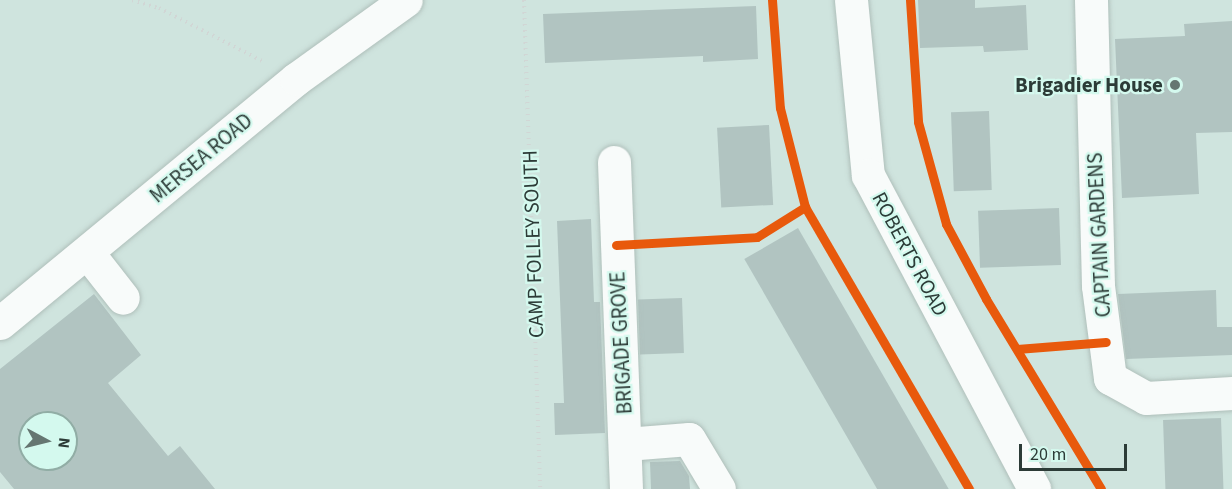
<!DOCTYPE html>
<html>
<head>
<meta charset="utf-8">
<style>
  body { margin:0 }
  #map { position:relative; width:1232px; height:489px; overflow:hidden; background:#cfe4de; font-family:"Source Sans 3",sans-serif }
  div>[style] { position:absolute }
  .building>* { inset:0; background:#b1c4c1; transform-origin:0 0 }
  .path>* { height:4px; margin-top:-2px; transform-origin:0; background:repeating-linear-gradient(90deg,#d1d6d5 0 1.5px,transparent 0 6px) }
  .roads { filter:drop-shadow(0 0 2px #afbfba) drop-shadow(0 0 2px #afbfba) }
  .minor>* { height:33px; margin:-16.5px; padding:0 16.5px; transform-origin:16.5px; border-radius:16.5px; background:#f8fbfa }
  .major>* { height:33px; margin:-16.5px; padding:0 16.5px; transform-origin:16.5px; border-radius:16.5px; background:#f8fbfa }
  .cycleway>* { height:9px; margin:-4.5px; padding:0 4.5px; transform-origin:4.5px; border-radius:4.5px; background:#e8590c }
  .dots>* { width:16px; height:16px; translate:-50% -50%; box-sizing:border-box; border:3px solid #d4f9ee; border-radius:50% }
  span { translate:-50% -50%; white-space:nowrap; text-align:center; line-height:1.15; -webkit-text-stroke:4.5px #d4f9ee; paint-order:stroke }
  .poi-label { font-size:21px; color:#2c3b37; font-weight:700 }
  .right { translate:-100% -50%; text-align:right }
  .street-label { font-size:21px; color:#2c3b37 }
  .north { position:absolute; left:18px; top:411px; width:60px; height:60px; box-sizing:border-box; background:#d4f9ee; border:2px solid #91ada5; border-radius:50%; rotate:97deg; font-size:16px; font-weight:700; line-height:24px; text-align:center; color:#2c3b37 }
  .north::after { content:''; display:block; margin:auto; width:21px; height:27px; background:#657671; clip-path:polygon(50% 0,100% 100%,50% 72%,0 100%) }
  .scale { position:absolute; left:1019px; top:444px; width:108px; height:27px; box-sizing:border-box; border:3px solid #2c3b37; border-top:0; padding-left:8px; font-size:18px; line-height:21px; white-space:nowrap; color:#2c3b37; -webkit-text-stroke:4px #d4f9ee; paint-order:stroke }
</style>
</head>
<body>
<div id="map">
  <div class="building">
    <div style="clip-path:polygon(918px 0,975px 0,975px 8px,1026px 5px,1028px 50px,984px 52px,983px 46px,920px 48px)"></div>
    <div style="clip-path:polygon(756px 6px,758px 59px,703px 62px,703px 56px,545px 63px,543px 14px)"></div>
    <div style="clip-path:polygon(1232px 21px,1232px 132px,1196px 133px,1199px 194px,1122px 198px,1115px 39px,1185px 36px,1184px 24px)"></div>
    <div style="left:989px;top:111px;width:79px;height:38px;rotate:88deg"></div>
    <div style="left:769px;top:125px;width:80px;height:52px;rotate:87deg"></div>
    <div style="left:1059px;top:208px;width:57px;height:81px;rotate:88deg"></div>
    <div style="clip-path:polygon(591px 219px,594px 302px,600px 302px,605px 433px,555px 435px,554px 403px,564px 403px,557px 221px)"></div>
    <div style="left:798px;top:228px;width:302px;height:62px;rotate:60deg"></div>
    <div style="clip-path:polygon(1216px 290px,1217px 327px,1232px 327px,1232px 355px,1126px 359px,1118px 294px)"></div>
    <div style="clip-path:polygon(evenodd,94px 294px,141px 355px,108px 383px,168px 456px,180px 446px,215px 489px,14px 489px,0 472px,0 369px,94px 294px,30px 423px,66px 423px,66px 459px,30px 459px,30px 423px)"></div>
    <div style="left:682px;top:298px;width:55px;height:44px;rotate:88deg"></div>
    <div style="left:1221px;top:418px;width:71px;height:58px;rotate:88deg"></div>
    <div style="clip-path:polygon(680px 461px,689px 476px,690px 489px,651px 489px,650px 462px)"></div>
  </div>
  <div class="path">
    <div style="left:132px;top:0;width:28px;rotate:17deg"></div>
    <div style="left:159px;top:8px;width:118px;rotate:27.2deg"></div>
    <div style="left:524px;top:0;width:489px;rotate:88.1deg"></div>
  </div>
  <div class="roads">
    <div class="minor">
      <div style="left:851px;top:0;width:176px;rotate:84.5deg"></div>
      <div style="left:868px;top:175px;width:355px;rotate:62.1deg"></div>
      <div style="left:1091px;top:0;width:286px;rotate:88.6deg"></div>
      <div style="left:1098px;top:286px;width:93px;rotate:82.6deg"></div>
      <div style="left:1110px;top:378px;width:41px;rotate:29.1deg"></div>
      <div style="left:1146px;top:398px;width:86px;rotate:-3.3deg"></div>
      <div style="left:614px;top:162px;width:327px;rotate:87.9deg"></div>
      <div style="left:87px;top:252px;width:58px;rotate:52deg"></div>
      <div style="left:626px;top:444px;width:63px;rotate:-4.5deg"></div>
      <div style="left:689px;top:439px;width:58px;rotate:59deg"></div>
    </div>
    <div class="major">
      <div style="left:0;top:323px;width:384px;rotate:-39.5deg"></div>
      <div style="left:296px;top:79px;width:135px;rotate:-35.7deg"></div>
    </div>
  </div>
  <div class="cycleway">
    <div style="left:772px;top:0;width:108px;rotate:85.8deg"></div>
    <div style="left:780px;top:108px;width:102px;rotate:75.8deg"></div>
    <div style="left:805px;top:207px;width:326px;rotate:59.8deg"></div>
    <div style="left:910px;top:0;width:122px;rotate:86.2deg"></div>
    <div style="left:918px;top:122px;width:106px;rotate:74.6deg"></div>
    <div style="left:946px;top:224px;width:85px;rotate:61.9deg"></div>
    <div style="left:986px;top:299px;width:222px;rotate:58.8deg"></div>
    <div style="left:616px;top:245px;width:141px;rotate:-3.2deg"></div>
    <div style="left:757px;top:237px;width:57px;rotate:-32deg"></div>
    <div style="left:1017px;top:349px;width:89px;rotate:-4.5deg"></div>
  </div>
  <div class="dots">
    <div style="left:1175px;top:85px;background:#657671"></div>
  </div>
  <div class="poi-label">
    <span class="right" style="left:1163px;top:85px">Brigadier House</span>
  </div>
  <div class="street-label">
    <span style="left:201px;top:158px;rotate:-40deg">MERSEA ROAD</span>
    <span style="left:1099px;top:235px;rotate:-93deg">CAPTAIN GARDENS</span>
    <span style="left:533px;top:244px;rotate:-92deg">CAMP FOLLEY SOUTH</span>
    <span style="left:910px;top:254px;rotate:62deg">ROBERTS ROAD</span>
    <span style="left:621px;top:343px;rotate:-93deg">BRIGADE GROVE</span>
  </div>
  <div class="north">N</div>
  <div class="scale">20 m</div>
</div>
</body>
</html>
